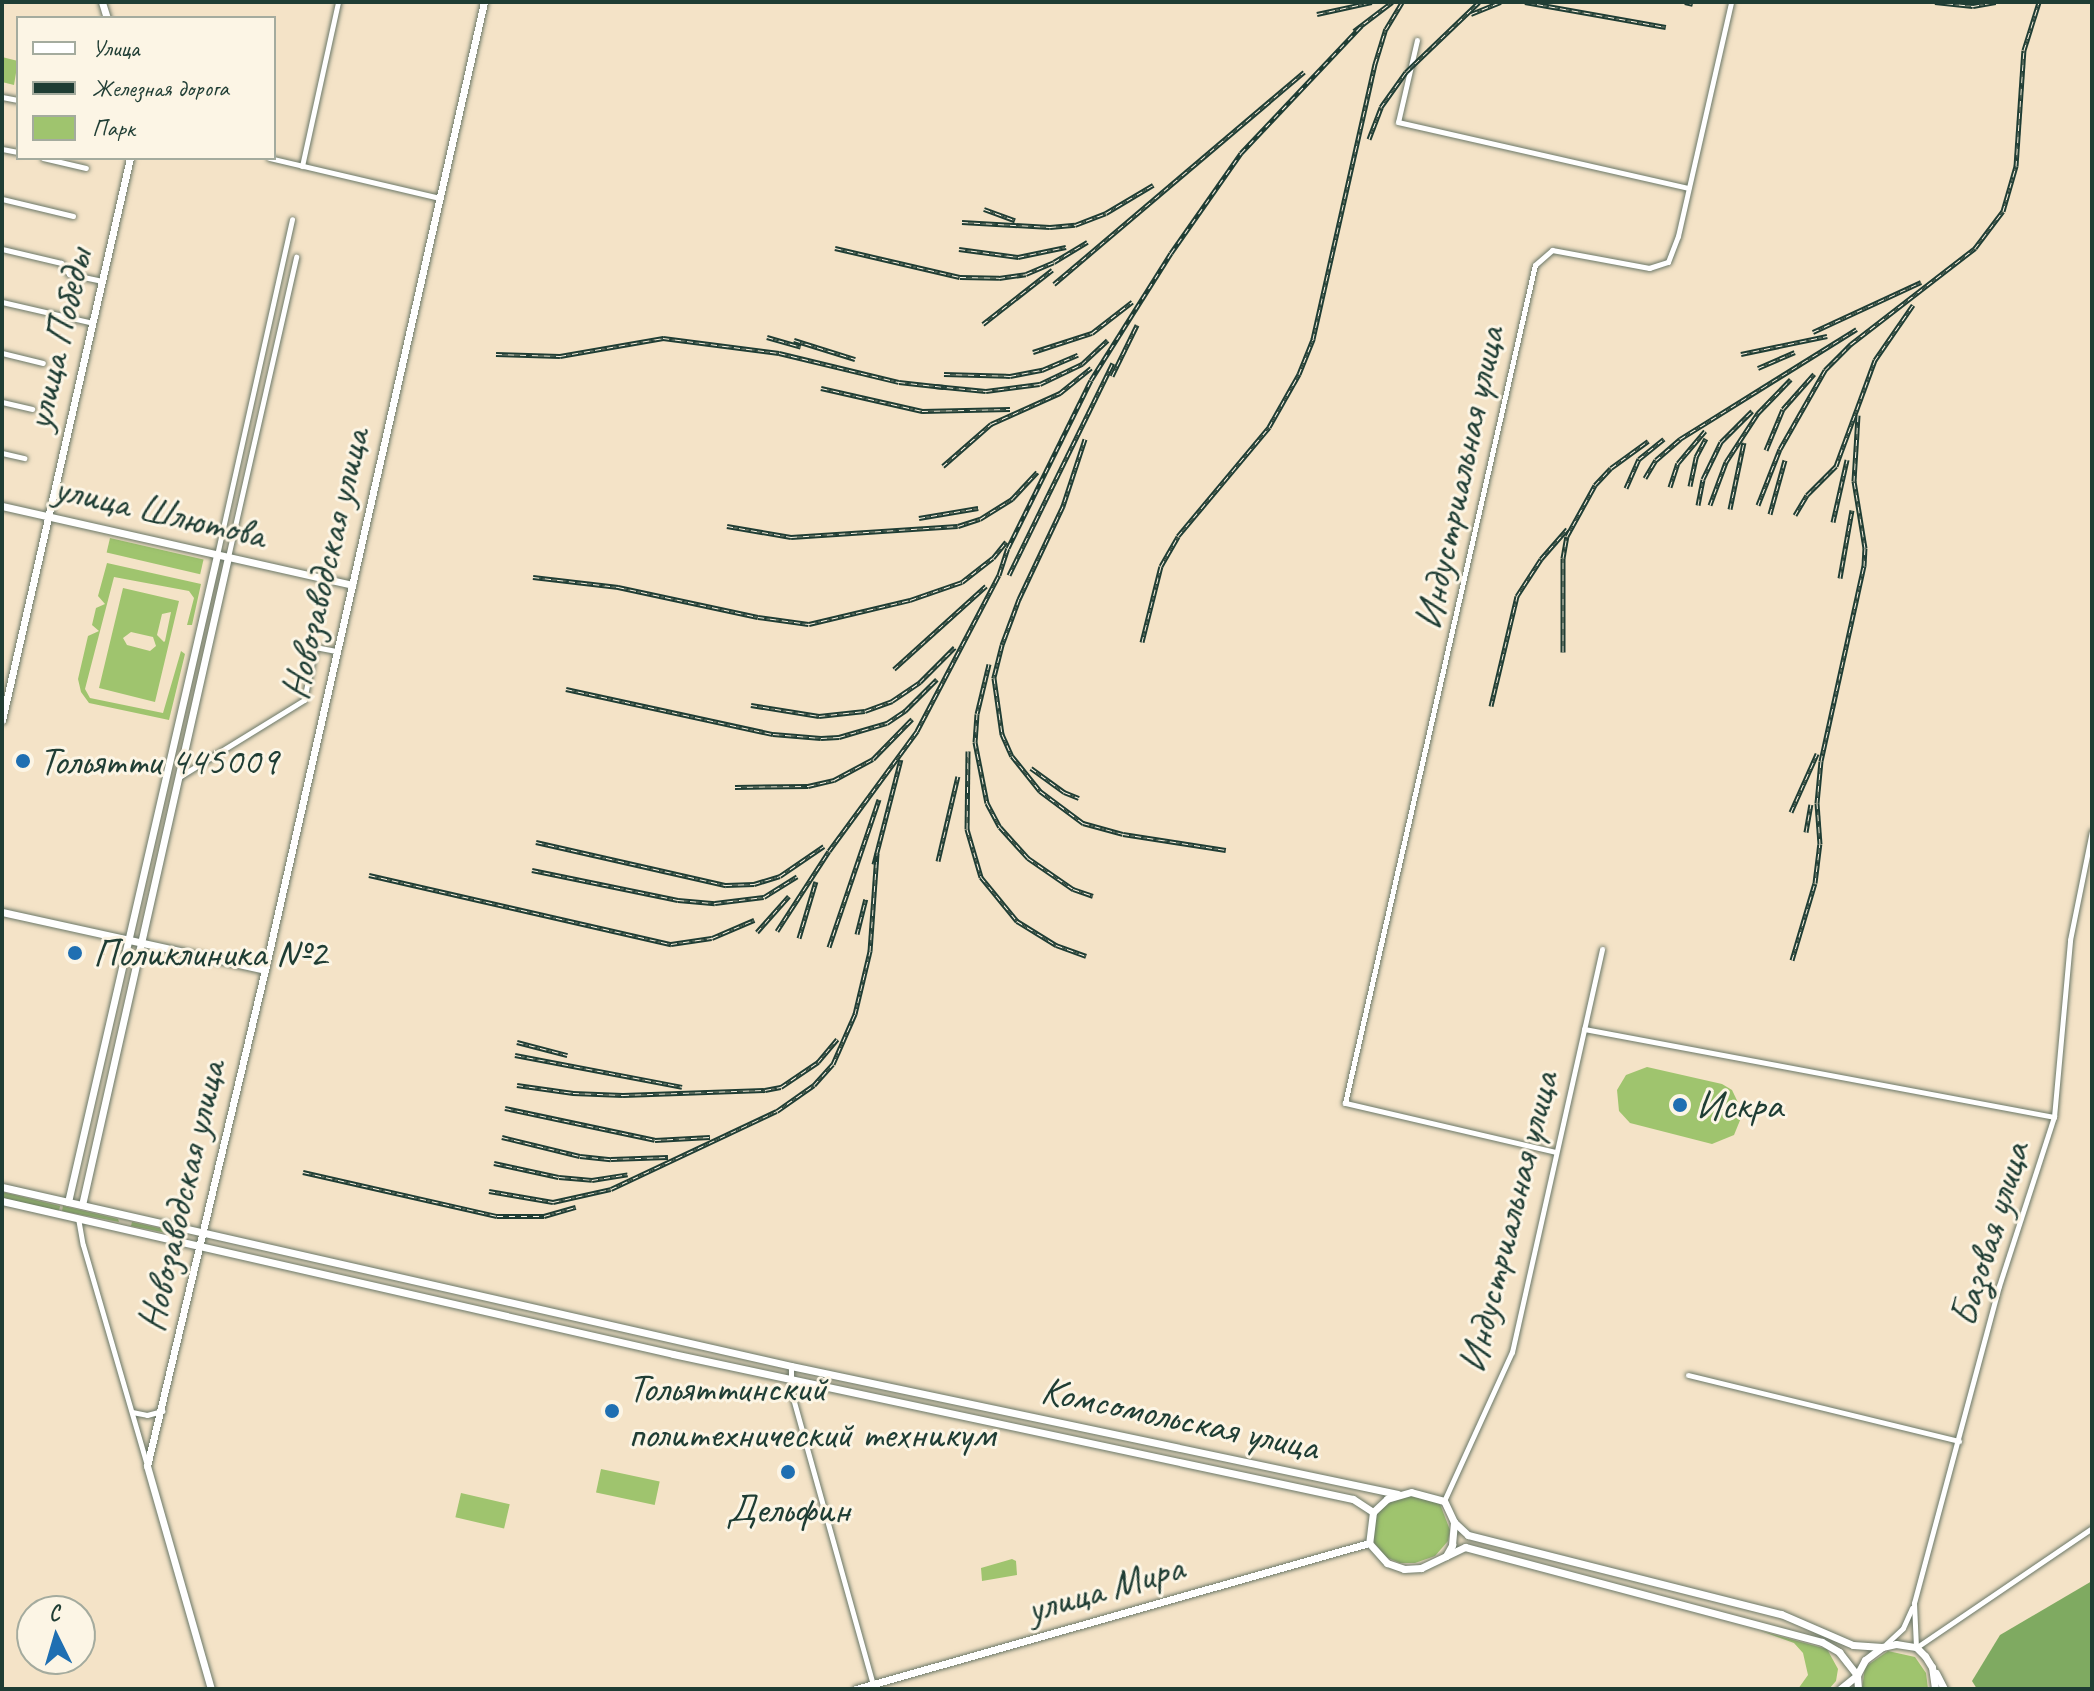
<!DOCTYPE html>
<html>
<head>
<meta charset="utf-8">
<style>
  body { margin:0 }
  #map { position:relative; width:2094px; height:1691px; overflow:hidden; background:#f4e3c7; font-family:Caveat,sans-serif }
  div>[style] { position:absolute }
  .green>* { inset:0; background:#9fc46e; transform-origin:0 0 }
  .forest>* { inset:0; background:#7faa61 }
  .roads { filter:drop-shadow(0 0 2px #6a7767) drop-shadow(0 0 2px #6a7767) }
  .minor>* { height:5px; margin:-2.5px; padding:0 2.5px; transform-origin:2.5px; border-radius:2.5px; background:#fff }
  .major>* { height:7px; margin:-3.5px; padding:0 3.5px; transform-origin:3.5px; border-radius:3.5px; background:#fff }
  .rail>* { height:5px; margin-top:-2.5px; transform-origin:0; background:repeating-linear-gradient(90deg,#fcf5e5 0 6px,#1f3d34 0 12px); box-sizing:border-box; border-block:2px solid #1f3d34 }
  .dots>* { width:22px; height:22px; translate:-50% -50%; box-sizing:border-box; border:4px solid #fcf5e5; border-radius:50% }
  span { translate:-50% -50%; white-space:nowrap; text-align:center; line-height:1.15; -webkit-text-stroke:6px #fcf5e5; paint-order:stroke }
  .street-label { font-size:40px; color:#1f3d34 }
  .poi-label { font-size:40px; color:#1f3d34 }
  .left { translate:0 -50%; text-align:left }
  .frame { position:absolute; inset:0; border:4px solid #1f3d34; pointer-events:none }
  .legend { position:absolute; left:16px; top:16px; width:260px; height:144px; box-sizing:border-box; background:#fcf5e5; border:2px solid #a4ab9e; margin:0; padding:10px 14px; list-style:none; font-size:24px; color:#1f3d34 }
  .legend li { display:flex; align-items:center; gap:16px; height:40px }
  .legend b { width:40px; border:2px solid #a4ab9e }
  .north { position:absolute; left:16px; top:1595px; width:80px; height:80px; box-sizing:border-box; background:#fcf5e5; border:2px solid #a4ab9e; border-radius:50%; rotate:355deg; font-size:22px; font-weight:700; line-height:32px; text-align:center; color:#1f3d34 }
  .north::after { content:''; display:block; margin:auto; width:28px; height:36px; background:#1f6fb2; clip-path:polygon(50% 0,100% 100%,50% 72%,0 100%) }
</style>
</head>
<body>
<div id="map">
  <div class="green">
    <div style="clip-path:polygon(2px 57px,18px 61px,14px 85px,2px 82px)"></div>
    <div style="left:110px;top:538px;width:96px;height:15px;rotate:13deg"></div>
    <div style="clip-path:polygon(107px 563px,201px 584px,192px 625px,187px 625px,194px 598px,189px 591px,114px 577px,85px 689px,90px 698px,163px 713px,181px 651px,185px 654px,169px 720px,89px 703px,81px 692px,78px 679px,88px 636px,99px 631px,92px 625px,96px 608px,105px 604px,98px 596px)"></div>
    <div style="clip-path:polygon(evenodd,123px 588px,179px 601px,155px 702px,99px 688px,123px 588px,171px 612px,165px 641px,164px 642px,157px 635px,162px 614px,171px 612px,123px 588px,131px 632px,153px 637px,156px 646px,150px 651px,127px 645px,123px 638px,131px 632px)"></div>
    <div style="clip-path:polygon(1647px 1067px,1722px 1084px,1732px 1090px,1743px 1113px,1734px 1135px,1712px 1144px,1630px 1123px,1619px 1111px,1617px 1090px,1626px 1075px)"></div>
    <div style="clip-path:polygon(2px 1192px,60px 1206px,59px 1211px,2px 1198px)"></div>
    <div style="clip-path:polygon(63px 1206px,118px 1219px,119px 1222px,62px 1211px)"></div>
    <div style="clip-path:polygon(132px 1222px,181px 1233px,182px 1236px,131px 1226px)"></div>
    <div style="left:601px;top:1469px;width:60px;height:24px;rotate:12deg"></div>
    <div style="left:461px;top:1493px;width:50px;height:25px;rotate:13deg"></div>
    <div style="clip-path:polygon(1410px 1495px,1423px 1496px,1440px 1504px,1450px 1530px,1448px 1541px,1435px 1556px,1415px 1563px,1400px 1563px,1383px 1556px,1375px 1546px,1372px 1537px,1373px 1519px,1385px 1504px)"></div>
    <div style="clip-path:polygon(1012px 1559px,1016px 1561px,1017px 1575px,982px 1581px,981px 1568px)"></div>
    <div style="clip-path:polygon(1761px 1631px,1827px 1649px,1838px 1669px,1836px 1681px,1829px 1689px,1798px 1689px,1808px 1675px,1803px 1653px,1794px 1643px)"></div>
    <div style="clip-path:polygon(1888px 1651px,1915px 1657px,1926px 1673px,1928px 1689px,1862px 1689px,1865px 1667px)"></div>
  </div>
  <div class="forest">
    <div style="clip-path:polygon(2092px 1581px,2092px 1689px,1977px 1689px,1972px 1681px,2000px 1635px)"></div>
  </div>
  <div class="roads">
    <div class="minor">
      <div style="left:1417px;top:40px;width:84px;rotate:103deg"></div>
      <div style="left:1398px;top:122px;width:297px;rotate:12.8deg"></div>
      <div style="left:2px;top:97px;width:16px;rotate:11deg"></div>
      <div style="left:2px;top:149px;width:16px;rotate:11deg"></div>
      <div style="left:43px;top:158px;width:44px;rotate:13.1deg"></div>
      <div style="left:269px;top:158px;width:175px;rotate:13.2deg"></div>
      <div style="left:302px;top:166px;width:168px;rotate:-77.6deg"></div>
      <div style="left:2px;top:199px;width:73px;rotate:13.5deg"></div>
      <div style="left:2px;top:249px;width:61px;rotate:13.3deg"></div>
      <div style="left:61px;top:263px;width:14px;rotate:54deg"></div>
      <div style="left:69px;top:274px;width:34px;rotate:12deg"></div>
      <div style="left:2px;top:302px;width:93px;rotate:13deg"></div>
      <div style="left:2px;top:353px;width:42px;rotate:13.7deg"></div>
      <div style="left:2px;top:402px;width:31px;rotate:13deg"></div>
      <div style="left:2px;top:453px;width:23px;rotate:13deg"></div>
      <div style="left:217px;top:555px;width:344px;rotate:-77.4deg"></div>
      <div style="left:228px;top:557px;width:308px;rotate:-77.2deg"></div>
      <div style="left:179px;top:777px;width:147px;rotate:-31.6deg"></div>
      <div style="left:304px;top:700px;width:54px;rotate:-78.3deg"></div>
      <div style="left:315px;top:647px;width:20px;rotate:11deg"></div>
      <div style="left:1584px;top:1029px;width:478px;rotate:10.6deg"></div>
      <div style="left:1556px;top:1152px;width:217px;rotate:-166.9deg"></div>
      <div style="left:1345px;top:1103px;width:859px;rotate:-77.23deg"></div>
      <div style="left:1535px;top:265px;width:23px;rotate:-41deg"></div>
      <div style="left:1552px;top:250px;width:99px;rotate:10.5deg"></div>
      <div style="left:1649px;top:268px;width:20px;rotate:-18deg"></div>
      <div style="left:1668px;top:262px;width:28px;rotate:-69deg"></div>
      <div style="left:1678px;top:236px;width:240px;rotate:-77.2deg"></div>
      <div style="left:78px;top:1218px;width:27px;rotate:80deg"></div>
      <div style="left:83px;top:1245px;width:229px;rotate:73.8deg"></div>
      <div style="left:791px;top:1366px;width:25px;rotate:90deg"></div>
      <div style="left:791px;top:1391px;width:309px;rotate:74.4deg"></div>
      <div style="left:1688px;top:1375px;width:279px;rotate:13.7deg"></div>
      <div style="left:132px;top:1412px;width:15px;rotate:11deg"></div>
      <div style="left:147px;top:1415px;width:16px;rotate:-15deg"></div>
      <div style="left:1444px;top:1501px;width:164px;rotate:-65.5deg"></div>
      <div style="left:1512px;top:1352px;width:413px;rotate:-77.4deg"></div>
      <div style="left:1886px;top:1644px;width:23px;rotate:-43deg"></div>
      <div style="left:1903px;top:1628px;width:22px;rotate:-66deg"></div>
      <div style="left:1916px;top:1647px;width:44px;rotate:-92.6deg"></div>
      <div style="left:1914px;top:1603px;width:328px;rotate:-75deg"></div>
      <div style="left:1999px;top:1286px;width:178px;rotate:-72deg"></div>
      <div style="left:2054px;top:1117px;width:178px;rotate:-84.8deg"></div>
      <div style="left:2070px;top:940px;width:111px;rotate:-78.6deg"></div>
      <div style="left:1917px;top:1647px;width:212px;rotate:-34.2deg"></div>
    </div>
    <div class="major">
      <div style="left:102px;top:2px;width:17px;rotate:73deg"></div>
      <div style="left:2px;top:506px;width:359px;rotate:12.7deg"></div>
      <div style="left:2px;top:720px;width:576px;rotate:-77.17deg"></div>
      <div style="left:2px;top:912px;width:269px;rotate:12.4deg"></div>
      <div style="left:2px;top:1187px;width:809px;rotate:12.78deg"></div>
      <div style="left:791px;top:1366px;width:620px;rotate:11.91deg"></div>
      <div style="left:2px;top:1201px;width:688px;rotate:12.84deg"></div>
      <div style="left:673px;top:1354px;width:695px;rotate:12.04deg"></div>
      <div style="left:1353px;top:1499px;width:24px;rotate:33deg"></div>
      <div style="left:68px;top:1202px;width:664px;rotate:-77.03deg"></div>
      <div style="left:82px;top:1205px;width:664px;rotate:-77.3deg"></div>
      <div style="left:1454px;top:1522px;width:19px;rotate:43deg"></div>
      <div style="left:1468px;top:1535px;width:323px;rotate:14.2deg"></div>
      <div style="left:1781px;top:1614px;width:78px;rotate:23.3deg"></div>
      <div style="left:1853px;top:1645px;width:29px;rotate:4deg"></div>
      <div style="left:1446px;top:1556px;width:13px;rotate:-61deg"></div>
      <div style="left:1452px;top:1545px;width:23px;rotate:-85deg"></div>
      <div style="left:1454px;top:1522px;width:23px;rotate:-115deg"></div>
      <div style="left:1444px;top:1501px;width:34px;rotate:-165deg"></div>
      <div style="left:1411px;top:1492px;width:25px;rotate:164deg"></div>
      <div style="left:1387px;top:1499px;width:19px;rotate:137deg"></div>
      <div style="left:1373px;top:1512px;width:31px;rotate:97deg"></div>
      <div style="left:1369px;top:1543px;width:27px;rotate:48deg"></div>
      <div style="left:1387px;top:1563px;width:18px;rotate:19deg"></div>
      <div style="left:1404px;top:1569px;width:17px;rotate:-3deg"></div>
      <div style="left:1421px;top:1568px;width:49px;rotate:-25.5deg"></div>
      <div style="left:1465px;top:1547px;width:369px;rotate:14.9deg"></div>
      <div style="left:1822px;top:1642px;width:20px;rotate:30deg"></div>
      <div style="left:1839px;top:1652px;width:29px;rotate:52deg"></div>
      <div style="left:1936px;top:1673px;width:18px;rotate:63deg"></div>
      <div style="left:211px;top:1689px;width:232px;rotate:-106deg"></div>
      <div style="left:147px;top:1466px;width:510px;rotate:-76.62deg"></div>
      <div style="left:265px;top:970px;width:992px;rotate:-77.25deg"></div>
      <div style="left:856px;top:1689px;width:533px;rotate:-15.89deg"></div>
      <div style="left:1840px;top:1689px;width:22px;rotate:-39deg"></div>
      <div style="left:1858px;top:1689px;width:14px;rotate:-94deg"></div>
      <div style="left:1857px;top:1675px;width:17px;rotate:-62deg"></div>
      <div style="left:1865px;top:1660px;width:21px;rotate:-37deg"></div>
      <div style="left:1882px;top:1647px;width:14px;rotate:-12deg"></div>
      <div style="left:1896px;top:1644px;width:20px;rotate:9deg"></div>
      <div style="left:1916px;top:1647px;width:13px;rotate:45deg"></div>
      <div style="left:1925px;top:1656px;width:13px;rotate:58deg"></div>
      <div style="left:1932px;top:1667px;width:22px;rotate:82deg"></div>
    </div>
  </div>
  <div class="rail">
    <div style="left:1525px;top:2px;width:143px;rotate:10.1deg"></div>
    <div style="left:1685px;top:2px;width:8px;rotate:14deg"></div>
    <div style="left:1935px;top:2px;width:38px;rotate:6deg"></div>
    <div style="left:1973px;top:6px;width:23px;rotate:-10deg"></div>
    <div style="left:1317px;top:14px;width:56px;rotate:-12.3deg"></div>
    <div style="left:1471px;top:14px;width:32px;rotate:-22deg"></div>
    <div style="left:1354px;top:31px;width:48px;rotate:-37.3deg"></div>
    <div style="left:1369px;top:139px;width:34px;rotate:-69deg"></div>
    <div style="left:1381px;top:107px;width:43px;rotate:-54.5deg"></div>
    <div style="left:1406px;top:72px;width:101px;rotate:-43.8deg"></div>
    <div style="left:984px;top:209px;width:33px;rotate:20deg"></div>
    <div style="left:962px;top:222px;width:88px;rotate:3.3deg"></div>
    <div style="left:1050px;top:227px;width:25px;rotate:-5deg"></div>
    <div style="left:1075px;top:225px;width:33px;rotate:-21deg"></div>
    <div style="left:1106px;top:213px;width:55px;rotate:-30.8deg"></div>
    <div style="left:835px;top:248px;width:128px;rotate:13.1deg"></div>
    <div style="left:960px;top:277px;width:39px;rotate:1deg"></div>
    <div style="left:999px;top:278px;width:27px;rotate:-8deg"></div>
    <div style="left:1026px;top:274px;width:30px;rotate:-23deg"></div>
    <div style="left:1054px;top:262px;width:39px;rotate:-31deg"></div>
    <div style="left:959px;top:249px;width:60px;rotate:7.7deg"></div>
    <div style="left:1018px;top:257px;width:49px;rotate:-11.8deg"></div>
    <div style="left:1054px;top:284px;width:328px;rotate:-40.3deg"></div>
    <div style="left:983px;top:324px;width:88px;rotate:-38deg"></div>
    <div style="left:1813px;top:332px;width:119px;rotate:-24.8deg"></div>
    <div style="left:767px;top:337px;width:35px;rotate:16deg"></div>
    <div style="left:794px;top:340px;width:64px;rotate:17.3deg"></div>
    <div style="left:1033px;top:352px;width:62px;rotate:-17.9deg"></div>
    <div style="left:1092px;top:333px;width:51px;rotate:-37.8deg"></div>
    <div style="left:496px;top:354px;width:64px;rotate:1.8deg"></div>
    <div style="left:560px;top:356px;width:105px;rotate:-9.9deg"></div>
    <div style="left:663px;top:338px;width:117px;rotate:7.4deg"></div>
    <div style="left:779px;top:353px;width:123px;rotate:13.6deg"></div>
    <div style="left:899px;top:382px;width:45px;rotate:6.3deg"></div>
    <div style="left:1741px;top:354px;width:88px;rotate:-11.8deg"></div>
    <div style="left:1758px;top:368px;width:40px;rotate:-23.4deg"></div>
    <div style="left:944px;top:374px;width:66px;rotate:1.7deg"></div>
    <div style="left:1010px;top:376px;width:33px;rotate:-11deg"></div>
    <div style="left:1042px;top:370px;width:39px;rotate:-23deg"></div>
    <div style="left:1112px;top:376px;width:57px;rotate:-63.9deg"></div>
    <div style="left:935px;top:386px;width:51px;rotate:5.6deg"></div>
    <div style="left:986px;top:391px;width:54px;rotate:-7.4deg"></div>
    <div style="left:1040px;top:384px;width:47px;rotate:-25.5deg"></div>
    <div style="left:1082px;top:364px;width:35px;rotate:-43deg"></div>
    <div style="left:821px;top:388px;width:104px;rotate:12.8deg"></div>
    <div style="left:922px;top:411px;width:88px;rotate:-1.3deg"></div>
    <div style="left:1085px;top:439px;width:71px;rotate:108.2deg"></div>
    <div style="left:1063px;top:506px;width:103px;rotate:115.3deg"></div>
    <div style="left:1019px;top:599px;width:49px;rotate:110.3deg"></div>
    <div style="left:1002px;top:645px;width:34px;rotate:104deg"></div>
    <div style="left:994px;top:678px;width:57px;rotate:81.9deg"></div>
    <div style="left:1002px;top:734px;width:24px;rotate:66deg"></div>
    <div style="left:1012px;top:756px;width:45px;rotate:51.3deg"></div>
    <div style="left:1040px;top:791px;width:54px;rotate:36.7deg"></div>
    <div style="left:1083px;top:823px;width:41px;rotate:15.4deg"></div>
    <div style="left:1123px;top:834px;width:104px;rotate:8.8deg"></div>
    <div style="left:1766px;top:450px;width:44px;rotate:-67.5deg"></div>
    <div style="left:1783px;top:409px;width:47px;rotate:-48.5deg"></div>
    <div style="left:943px;top:466px;width:64px;rotate:-41.2deg"></div>
    <div style="left:991px;top:424px;width:76px;rotate:-24.2deg"></div>
    <div style="left:1060px;top:393px;width:40px;rotate:-39deg"></div>
    <div style="left:1645px;top:478px;width:21px;rotate:-59deg"></div>
    <div style="left:1656px;top:460px;width:32px;rotate:-41deg"></div>
    <div style="left:1680px;top:439px;width:208px;rotate:-31.9deg"></div>
    <div style="left:1690px;top:486px;width:30px;rotate:-78deg"></div>
    <div style="left:1696px;top:457px;width:21px;rotate:-62deg"></div>
    <div style="left:1670px;top:487px;width:25px;rotate:-72deg"></div>
    <div style="left:1678px;top:463px;width:42px;rotate:-49.8deg"></div>
    <div style="left:1626px;top:488px;width:32px;rotate:-66deg"></div>
    <div style="left:1639px;top:459px;width:32px;rotate:-39deg"></div>
    <div style="left:1698px;top:505px;width:26px;rotate:-79deg"></div>
    <div style="left:1703px;top:479px;width:41px;rotate:-64.1deg"></div>
    <div style="left:1721px;top:442px;width:44px;rotate:-45deg"></div>
    <div style="left:1710px;top:505px;width:46px;rotate:-69.6deg"></div>
    <div style="left:1726px;top:462px;width:59px;rotate:-56.9deg"></div>
    <div style="left:1758px;top:413px;width:47px;rotate:-45.9deg"></div>
    <div style="left:1758px;top:505px;width:60px;rotate:-68.6deg"></div>
    <div style="left:1780px;top:449px;width:91px;rotate:-60.3deg"></div>
    <div style="left:1825px;top:370px;width:37px;rotate:-45deg"></div>
    <div style="left:1851px;top:344px;width:157px;rotate:-37.7deg"></div>
    <div style="left:1975px;top:248px;width:46px;rotate:-52.9deg"></div>
    <div style="left:2003px;top:211px;width:47px;rotate:-73.9deg"></div>
    <div style="left:2016px;top:166px;width:116px;rotate:-86.1deg"></div>
    <div style="left:2024px;top:50px;width:50px;rotate:-72.6deg"></div>
    <div style="left:1730px;top:509px;width:68px;rotate:-78.2deg"></div>
    <div style="left:1770px;top:514px;width:56px;rotate:-74.5deg"></div>
    <div style="left:1795px;top:515px;width:23px;rotate:-59deg"></div>
    <div style="left:1807px;top:495px;width:41px;rotate:-45deg"></div>
    <div style="left:1836px;top:466px;width:113px;rotate:-69.8deg"></div>
    <div style="left:1875px;top:360px;width:67px;rotate:-55.4deg"></div>
    <div style="left:919px;top:518px;width:60px;rotate:-9.6deg"></div>
    <div style="left:1833px;top:522px;width:64px;rotate:-77.3deg"></div>
    <div style="left:727px;top:526px;width:65px;rotate:9.8deg"></div>
    <div style="left:791px;top:537px;width:167px;rotate:-3.8deg"></div>
    <div style="left:958px;top:526px;width:23px;rotate:-18deg"></div>
    <div style="left:980px;top:519px;width:38px;rotate:-32deg"></div>
    <div style="left:1012px;top:499px;width:37px;rotate:-47deg"></div>
    <div style="left:1009px;top:575px;width:236px;rotate:-63.9deg"></div>
    <div style="left:533px;top:577px;width:86px;rotate:6.7deg"></div>
    <div style="left:618px;top:587px;width:143px;rotate:12.1deg"></div>
    <div style="left:758px;top:617px;width:51px;rotate:7.8deg"></div>
    <div style="left:809px;top:624px;width:104px;rotate:-13.4deg"></div>
    <div style="left:910px;top:600px;width:55px;rotate:-19.1deg"></div>
    <div style="left:962px;top:582px;width:39px;rotate:-38deg"></div>
    <div style="left:993px;top:558px;width:21px;rotate:-51deg"></div>
    <div style="left:1840px;top:578px;width:69px;rotate:-80deg"></div>
    <div style="left:1142px;top:642px;width:78px;rotate:-76deg"></div>
    <div style="left:1161px;top:566px;width:34px;rotate:-60deg"></div>
    <div style="left:1178px;top:536px;width:142px;rotate:-50.1deg"></div>
    <div style="left:1269px;top:427px;width:61px;rotate:-60.5deg"></div>
    <div style="left:1299px;top:374px;width:38px;rotate:-68deg"></div>
    <div style="left:1313px;top:339px;width:282px;rotate:-77.3deg"></div>
    <div style="left:1375px;top:64px;width:37px;rotate:-73deg"></div>
    <div style="left:1386px;top:29px;width:31px;rotate:-59deg"></div>
    <div style="left:1563px;top:652px;width:94px;rotate:-90deg"></div>
    <div style="left:1563px;top:558px;width:22px;rotate:-80deg"></div>
    <div style="left:1567px;top:536px;width:58px;rotate:-61.2deg"></div>
    <div style="left:1595px;top:485px;width:23px;rotate:-47deg"></div>
    <div style="left:1611px;top:468px;width:46px;rotate:-36.1deg"></div>
    <div style="left:989px;top:664px;width:51px;rotate:103.5deg"></div>
    <div style="left:977px;top:714px;width:28px;rotate:94deg"></div>
    <div style="left:975px;top:742px;width:62px;rotate:78.9deg"></div>
    <div style="left:987px;top:803px;width:27px;rotate:62deg"></div>
    <div style="left:1000px;top:827px;width:42px;rotate:47.9deg"></div>
    <div style="left:1028px;top:858px;width:55px;rotate:34.6deg"></div>
    <div style="left:1073px;top:889px;width:21px;rotate:19deg"></div>
    <div style="left:894px;top:669px;width:124px;rotate:-42.1deg"></div>
    <div style="left:566px;top:689px;width:212px;rotate:12.3deg"></div>
    <div style="left:773px;top:734px;width:48px;rotate:4.8deg"></div>
    <div style="left:821px;top:738px;width:18px;rotate:-3deg"></div>
    <div style="left:839px;top:737px;width:50px;rotate:-16.3deg"></div>
    <div style="left:887px;top:723px;width:22px;rotate:-34deg"></div>
    <div style="left:905px;top:711px;width:45px;rotate:-45deg"></div>
    <div style="left:751px;top:705px;width:69px;rotate:9.2deg"></div>
    <div style="left:819px;top:716px;width:46px;rotate:-6.2deg"></div>
    <div style="left:865px;top:711px;width:29px;rotate:-20deg"></div>
    <div style="left:892px;top:701px;width:34px;rotate:-34deg"></div>
    <div style="left:920px;top:682px;width:49px;rotate:-45deg"></div>
    <div style="left:1491px;top:706px;width:113px;rotate:-76.7deg"></div>
    <div style="left:1517px;top:596px;width:44px;rotate:-57deg"></div>
    <div style="left:1541px;top:559px;width:40px;rotate:-49deg"></div>
    <div style="left:968px;top:751px;width:78px;rotate:90.7deg"></div>
    <div style="left:967px;top:829px;width:50px;rotate:73.7deg"></div>
    <div style="left:981px;top:877px;width:57px;rotate:50.7deg"></div>
    <div style="left:1017px;top:921px;width:46px;rotate:31.6deg"></div>
    <div style="left:1056px;top:945px;width:32px;rotate:20deg"></div>
    <div style="left:1031px;top:768px;width:41px;rotate:36deg"></div>
    <div style="left:1064px;top:792px;width:16px;rotate:22deg"></div>
    <div style="left:735px;top:787px;width:73px;rotate:-0.8deg"></div>
    <div style="left:808px;top:786px;width:27px;rotate:-13deg"></div>
    <div style="left:834px;top:780px;width:44px;rotate:-28.3deg"></div>
    <div style="left:873px;top:759px;width:56px;rotate:-45.7deg"></div>
    <div style="left:1791px;top:812px;width:64px;rotate:-65.9deg"></div>
    <div style="left:1806px;top:832px;width:28px;rotate:-80deg"></div>
    <div style="left:536px;top:842px;width:195px;rotate:12.8deg"></div>
    <div style="left:726px;top:885px;width:28px;rotate:-2deg"></div>
    <div style="left:754px;top:884px;width:27px;rotate:-17deg"></div>
    <div style="left:780px;top:876px;width:53px;rotate:-34.3deg"></div>
    <div style="left:938px;top:861px;width:87px;rotate:-76.8deg"></div>
    <div style="left:874px;top:864px;width:108px;rotate:-75.6deg"></div>
    <div style="left:532px;top:870px;width:149px;rotate:11.6deg"></div>
    <div style="left:678px;top:900px;width:37px;rotate:5deg"></div>
    <div style="left:715px;top:903px;width:49px;rotate:-7deg"></div>
    <div style="left:764px;top:897px;width:39px;rotate:-32deg"></div>
    <div style="left:369px;top:875px;width:310px;rotate:12.9deg"></div>
    <div style="left:671px;top:944px;width:41px;rotate:-8.3deg"></div>
    <div style="left:712px;top:938px;width:46px;rotate:-23.2deg"></div>
    <div style="left:777px;top:931px;width:95px;rotate:-57deg"></div>
    <div style="left:829px;top:851px;width:149px;rotate:-53.7deg"></div>
    <div style="left:917px;top:731px;width:176px;rotate:-62.3deg"></div>
    <div style="left:999px;top:575px;width:28px;rotate:-72deg"></div>
    <div style="left:1008px;top:548px;width:187px;rotate:-63.7deg"></div>
    <div style="left:1091px;top:380px;width:150px;rotate:-57.8deg"></div>
    <div style="left:1171px;top:253px;width:122px;rotate:-55deg"></div>
    <div style="left:1241px;top:153px;width:175px;rotate:-46.6deg"></div>
    <div style="left:757px;top:932px;width:48px;rotate:-48.4deg"></div>
    <div style="left:857px;top:934px;width:36px;rotate:-76deg"></div>
    <div style="left:799px;top:938px;width:59px;rotate:-73.4deg"></div>
    <div style="left:829px;top:947px;width:156px;rotate:-71.3deg"></div>
    <div style="left:1792px;top:960px;width:80px;rotate:-73.4deg"></div>
    <div style="left:1815px;top:883px;width:39px;rotate:-83deg"></div>
    <div style="left:1820px;top:844px;width:41px;rotate:-94.2deg"></div>
    <div style="left:1817px;top:803px;width:42px;rotate:-84.6deg"></div>
    <div style="left:1821px;top:761px;width:200px;rotate:-77.6deg"></div>
    <div style="left:1864px;top:566px;width:18px;rotate:-87deg"></div>
    <div style="left:1865px;top:548px;width:68px;rotate:-99.3deg"></div>
    <div style="left:1854px;top:481px;width:66px;rotate:-86.5deg"></div>
    <div style="left:517px;top:1042px;width:52px;rotate:14.6deg"></div>
    <div style="left:515px;top:1055px;width:170px;rotate:10.8deg"></div>
    <div style="left:517px;top:1085px;width:57px;rotate:8.1deg"></div>
    <div style="left:573px;top:1093px;width:50px;rotate:2.3deg"></div>
    <div style="left:623px;top:1095px;width:142px;rotate:-2deg"></div>
    <div style="left:765px;top:1090px;width:16px;rotate:-11deg"></div>
    <div style="left:781px;top:1087px;width:45px;rotate:-34deg"></div>
    <div style="left:818px;top:1062px;width:30px;rotate:-50deg"></div>
    <div style="left:505px;top:1108px;width:153px;rotate:12deg"></div>
    <div style="left:655px;top:1140px;width:55px;rotate:-3.1deg"></div>
    <div style="left:502px;top:1137px;width:80px;rotate:13.7deg"></div>
    <div style="left:580px;top:1156px;width:31px;rotate:6deg"></div>
    <div style="left:611px;top:1159px;width:57px;rotate:-2deg"></div>
    <div style="left:494px;top:1163px;width:66px;rotate:12.2deg"></div>
    <div style="left:559px;top:1177px;width:33px;rotate:5deg"></div>
    <div style="left:592px;top:1180px;width:36px;rotate:-9deg"></div>
    <div style="left:303px;top:1172px;width:199px;rotate:12.8deg"></div>
    <div style="left:497px;top:1216px;width:47px"></div>
    <div style="left:544px;top:1216px;width:33px;rotate:-16deg"></div>
    <div style="left:489px;top:1191px;width:65px;rotate:9.8deg"></div>
    <div style="left:553px;top:1202px;width:59px;rotate:-12.6deg"></div>
    <div style="left:611px;top:1189px;width:183px;rotate:-25.2deg"></div>
    <div style="left:777px;top:1111px;width:45px;rotate:-35.1deg"></div>
    <div style="left:814px;top:1085px;width:28px;rotate:-48deg"></div>
    <div style="left:833px;top:1064px;width:55px;rotate:-66.3deg"></div>
    <div style="left:855px;top:1014px;width:65px;rotate:-76.6deg"></div>
    <div style="left:870px;top:951px;width:98px;rotate:-85.9deg"></div>
  </div>
  <div class="dots">
    <div style="left:23px;top:761px;background:#1f6fb2"></div>
    <div style="left:75px;top:953px;background:#1f6fb2"></div>
    <div style="left:1680px;top:1105px;background:#1f6fb2"></div>
    <div style="left:612px;top:1411px;background:#1f6fb2"></div>
    <div style="left:788px;top:1472px;background:#1f6fb2"></div>
  </div>
  <div class="street-label">
    <span style="left:58px;top:339px;rotate:-77deg">улица Победы</span>
    <span style="left:1459px;top:478px;rotate:-78deg">Индустриальная улица</span>
    <span style="left:160px;top:511px;rotate:13deg">улица Шлютова</span>
    <span style="left:325px;top:564px;rotate:-77deg">Новозаводская улица</span>
    <span style="left:181px;top:1196px;rotate:-77deg">Новозаводская улица</span>
    <span style="left:1508px;top:1222px;rotate:-76deg">Индустриальная улица</span>
    <span style="left:1989px;top:1234px;rotate:-73deg">Базовая улица</span>
    <span style="left:1180px;top:1418px;rotate:12deg">Комсомольская улица</span>
    <span style="left:1105px;top:1588px;rotate:-16deg">улица Мира</span>
  </div>
  <div class="poi-label">
    <span class="left" style="left:39px;top:761px">Тольятти 445009</span>
    <span class="left" style="left:93px;top:953px">Поликлиника №2</span>
    <span class="left" style="left:1696px;top:1105px">Искра</span>
    <span class="left" style="left:628px;top:1411px">Тольяттинский<br>политехнический техникум</span>
    <span style="left:788px;top:1509px">Дельфин</span>
  </div>
  <div class="frame"></div>
  <ul class="legend">
  <li><b style="height:10px;background:#fff"></b>Улица</li>
  <li><b style="height:10px;background:#1f3d34"></b>Железная дорога</li>
  <li><b style="height:22px;background:#9fc46e"></b>Парк</li>
  </ul>
  <div class="north">С</div>
</div>
</body>
</html>
